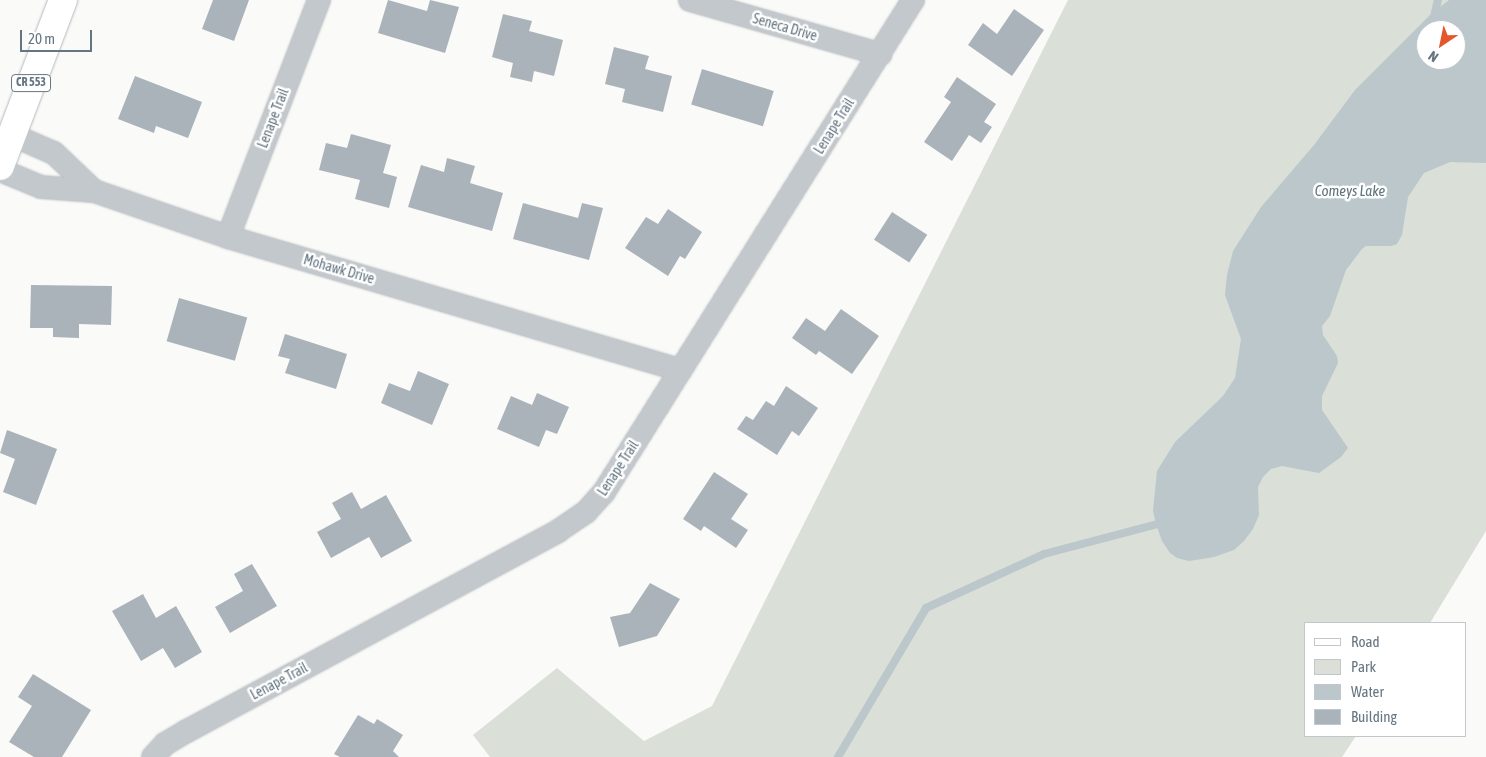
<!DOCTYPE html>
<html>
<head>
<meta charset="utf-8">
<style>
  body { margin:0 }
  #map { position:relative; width:1486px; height:757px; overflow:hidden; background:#fafaf8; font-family:"Asap Condensed",sans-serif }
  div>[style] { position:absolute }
  .green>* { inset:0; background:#dadfd7 }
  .water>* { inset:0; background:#bbc7cb }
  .stream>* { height:8px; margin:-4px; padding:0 4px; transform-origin:4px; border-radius:4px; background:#bbc7cb }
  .building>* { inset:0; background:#aab3b9; transform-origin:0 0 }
  .roads { filter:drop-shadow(0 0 1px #b5babe) drop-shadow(0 0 1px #b5babe) }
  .street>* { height:22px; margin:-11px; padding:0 11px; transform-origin:11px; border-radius:11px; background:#c3c8cc }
  .primary>* { height:28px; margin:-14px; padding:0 14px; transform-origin:14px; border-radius:14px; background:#fff }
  span { translate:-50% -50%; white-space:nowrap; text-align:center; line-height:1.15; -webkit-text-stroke:5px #fff; paint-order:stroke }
  .shield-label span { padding:1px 4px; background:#fff; border:1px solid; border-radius:4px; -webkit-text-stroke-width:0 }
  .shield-label { font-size:12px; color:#657683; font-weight:700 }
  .street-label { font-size:14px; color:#657683 }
  .water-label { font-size:15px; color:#60757c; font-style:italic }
  .legend { position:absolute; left:1304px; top:622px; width:162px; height:115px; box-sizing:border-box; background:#fff; border:1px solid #c1c8cd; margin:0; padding:6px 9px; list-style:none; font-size:15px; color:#657683 }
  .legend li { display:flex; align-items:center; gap:10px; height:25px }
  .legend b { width:25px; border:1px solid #c1c8cd }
  .north { position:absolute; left:1416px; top:20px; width:50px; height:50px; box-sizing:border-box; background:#fff; border:1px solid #c1c8cd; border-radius:50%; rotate:214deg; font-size:14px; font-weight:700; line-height:20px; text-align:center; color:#657683 }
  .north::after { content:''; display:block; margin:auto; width:18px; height:22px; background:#e4572e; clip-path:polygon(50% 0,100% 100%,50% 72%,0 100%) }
  .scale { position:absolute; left:20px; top:30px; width:72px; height:22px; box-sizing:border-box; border:2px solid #657683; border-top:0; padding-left:6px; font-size:15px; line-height:18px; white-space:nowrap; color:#657683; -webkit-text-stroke:4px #fff; paint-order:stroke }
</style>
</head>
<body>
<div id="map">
  <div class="green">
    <div style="clip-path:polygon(evenodd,1068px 0,1486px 0,1486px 531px,1430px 623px,1305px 623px,1305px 736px,1356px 736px,1342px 757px,490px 757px,473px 735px,557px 668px,644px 741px,712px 706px,1068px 0,1426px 30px,1456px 30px,1456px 60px,1426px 60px,1426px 30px)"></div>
  </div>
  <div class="water">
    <div style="clip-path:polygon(evenodd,1449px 0,1486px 0,1486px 163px,1450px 162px,1424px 173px,1408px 197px,1402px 235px,1397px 244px,1391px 246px,1366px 246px,1362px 249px,1346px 270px,1330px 316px,1322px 326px,1323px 335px,1337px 356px,1338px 363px,1322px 396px,1322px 410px,1348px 448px,1341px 457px,1319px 473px,1282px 466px,1271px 469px,1263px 477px,1258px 487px,1259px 515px,1253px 529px,1244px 541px,1234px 550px,1214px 557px,1189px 561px,1177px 558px,1170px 553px,1162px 541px,1156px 524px,1153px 511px,1157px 471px,1175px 442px,1223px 396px,1235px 378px,1241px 339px,1225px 295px,1227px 275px,1233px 251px,1261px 207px,1314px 145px,1355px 90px,1430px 15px,1449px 0,1426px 30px,1456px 30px,1456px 60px,1426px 60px,1426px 30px)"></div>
  </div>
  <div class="stream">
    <div style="left:1431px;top:30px;width:31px;rotate:-77deg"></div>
    <div style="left:838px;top:757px;width:173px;rotate:-59.4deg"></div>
    <div style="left:926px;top:608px;width:130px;rotate:-24.6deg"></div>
    <div style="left:1044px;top:554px;width:125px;rotate:-14.8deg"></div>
  </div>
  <div class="building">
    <div style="clip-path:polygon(213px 0,249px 0,234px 41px,202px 29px)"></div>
    <div style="clip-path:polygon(388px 0,427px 11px,430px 0,459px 7px,445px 53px,378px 33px)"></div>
    <div style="clip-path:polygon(1014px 9px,1044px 30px,1012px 76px,968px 45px,983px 23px,997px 34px)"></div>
    <div style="clip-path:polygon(503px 14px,532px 21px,529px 31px,563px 40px,554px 76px,534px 71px,532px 82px,510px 77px,513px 63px,492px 57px)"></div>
    <div style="clip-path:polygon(614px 47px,649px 56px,645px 69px,672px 76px,663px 112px,622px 102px,625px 89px,605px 84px)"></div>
    <div style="left:702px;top:69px;width:75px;height:37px;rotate:17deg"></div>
    <div style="clip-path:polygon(135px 76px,202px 102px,188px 138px,156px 126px,154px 133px,118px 119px)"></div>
    <div style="clip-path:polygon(957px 77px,996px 104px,984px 122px,992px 127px,981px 143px,969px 135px,952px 161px,924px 142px,951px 102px,944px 97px)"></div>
    <div style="clip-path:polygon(351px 134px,391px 145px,383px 173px,397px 177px,389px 208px,355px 199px,360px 180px,319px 170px,326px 143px,347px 148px)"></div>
    <div style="clip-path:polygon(447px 158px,475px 166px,470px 183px,503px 193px,492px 231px,408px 207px,421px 165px,444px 172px)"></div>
    <div style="clip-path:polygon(523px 203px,578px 218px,582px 203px,603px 208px,589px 260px,513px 239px)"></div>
    <div style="clip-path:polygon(668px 209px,702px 232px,685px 259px,680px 256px,668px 276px,625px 248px,646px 217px,658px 224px)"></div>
    <div style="left:892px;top:212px;width:42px;height:33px;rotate:33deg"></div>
    <div style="clip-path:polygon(31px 285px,112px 286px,111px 325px,79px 324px,79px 338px,53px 337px,53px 328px,30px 328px)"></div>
    <div style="left:179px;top:298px;width:71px;height:45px;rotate:16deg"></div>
    <div style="clip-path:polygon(841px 309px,879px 336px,852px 374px,819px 351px,816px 355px,792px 338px,806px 318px,825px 331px)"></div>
    <div style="clip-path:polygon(285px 334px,347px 354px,336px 389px,285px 373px,290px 359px,278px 356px)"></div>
    <div style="clip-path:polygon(418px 371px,449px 384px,432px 425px,381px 403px,389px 383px,410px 391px)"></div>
    <div style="clip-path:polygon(786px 386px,818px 408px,799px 436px,792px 431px,777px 455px,737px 429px,746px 416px,753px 420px,766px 401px,774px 406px)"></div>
    <div style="clip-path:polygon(537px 393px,569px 407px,557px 434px,546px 430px,539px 447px,497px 429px,511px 396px,532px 405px)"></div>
    <div style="clip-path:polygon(7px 430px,57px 449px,36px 505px,3px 492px,15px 459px,0 453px)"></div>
    <div style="clip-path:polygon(714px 472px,748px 494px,731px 519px,748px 530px,736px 548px,704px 526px,701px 531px,683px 519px)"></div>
    <div style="clip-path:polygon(352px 492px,361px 509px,386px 495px,412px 541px,381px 558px,369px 537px,331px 558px,317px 532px,341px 519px,332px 503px)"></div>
    <div style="clip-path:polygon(252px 564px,277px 606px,230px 633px,215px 607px,243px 591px,234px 574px)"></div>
    <div style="clip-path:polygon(650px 583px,680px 599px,657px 636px,619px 647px,610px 617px,630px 613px)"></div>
    <div style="clip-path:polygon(143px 594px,156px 618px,176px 606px,202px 652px,175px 668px,163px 648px,141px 661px,112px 611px)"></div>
    <div style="clip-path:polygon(33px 674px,91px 710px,62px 757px,34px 757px,9px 742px,32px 706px,18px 697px)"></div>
    <div style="clip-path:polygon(358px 715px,374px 724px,377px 719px,403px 735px,393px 751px,399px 757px,340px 757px,334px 754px)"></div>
  </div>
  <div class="roads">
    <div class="street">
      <div style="left:690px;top:0;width:198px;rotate:15.9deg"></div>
      <div style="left:10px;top:134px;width:48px;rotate:23.4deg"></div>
      <div style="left:54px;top:153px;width:55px;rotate:43.5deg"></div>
      <div style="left:0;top:170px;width:44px;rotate:22.5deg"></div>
      <div style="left:41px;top:187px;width:53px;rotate:4.3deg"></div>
      <div style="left:94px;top:191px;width:142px;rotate:18.9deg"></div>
      <div style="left:228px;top:237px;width:470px;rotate:16.4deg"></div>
      <div style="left:228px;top:237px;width:254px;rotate:-69deg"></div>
      <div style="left:153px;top:757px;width:18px;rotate:-47deg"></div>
      <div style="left:165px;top:744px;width:26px;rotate:-31deg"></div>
      <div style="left:187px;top:731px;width:421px;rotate:-28.3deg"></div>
      <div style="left:558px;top:531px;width:34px;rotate:-34deg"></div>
      <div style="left:586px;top:512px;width:27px;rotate:-48deg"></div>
      <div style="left:604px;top:492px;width:581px;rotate:-57.87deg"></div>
    </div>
    <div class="primary">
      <div style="left:0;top:166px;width:178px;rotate:-69.2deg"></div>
    </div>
  </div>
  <div class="shield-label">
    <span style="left:31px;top:83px">CR 553</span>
  </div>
  <div class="street-label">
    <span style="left:785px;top:27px;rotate:16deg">Seneca Drive</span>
    <span style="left:273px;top:118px;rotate:-69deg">Lenape Trail</span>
    <span style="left:834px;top:126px;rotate:-58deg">Lenape Trail</span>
    <span style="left:339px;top:269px;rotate:16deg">Mohawk Drive</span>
    <span style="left:618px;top:468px;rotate:-57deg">Lenape Trail</span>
    <span style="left:279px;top:681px;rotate:-28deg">Lenape Trail</span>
  </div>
  <div class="water-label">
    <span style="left:1350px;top:191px">Comeys Lake</span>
  </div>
  <ul class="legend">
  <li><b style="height:6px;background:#fff"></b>Road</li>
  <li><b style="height:14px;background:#dadfd7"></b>Park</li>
  <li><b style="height:14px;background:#bbc7cb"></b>Water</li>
  <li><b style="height:14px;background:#aab3b9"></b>Building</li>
  </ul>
  <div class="north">N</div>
  <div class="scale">20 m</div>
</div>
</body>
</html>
